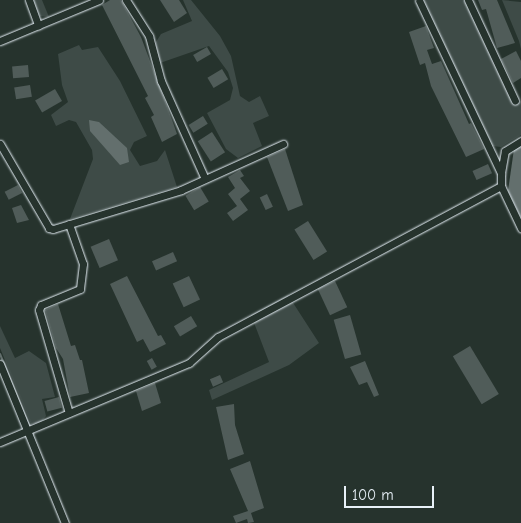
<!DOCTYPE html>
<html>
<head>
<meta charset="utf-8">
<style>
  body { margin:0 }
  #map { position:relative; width:521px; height:523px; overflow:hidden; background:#26332d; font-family:"Comic Neue",sans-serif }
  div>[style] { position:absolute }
  .green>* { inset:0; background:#3e4b47 }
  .water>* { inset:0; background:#636f6d }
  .stream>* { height:2px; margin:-1px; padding:0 1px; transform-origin:1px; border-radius:1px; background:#636f6d }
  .building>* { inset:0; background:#505c59; transform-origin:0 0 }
  .roads { filter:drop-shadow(0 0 1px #e8f1f8) drop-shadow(0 0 1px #e8f1f8) }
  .minor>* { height:7px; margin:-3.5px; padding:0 3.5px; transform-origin:3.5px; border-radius:3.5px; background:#26332d }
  span { translate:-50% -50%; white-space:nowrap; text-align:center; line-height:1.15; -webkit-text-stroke:4.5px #26332d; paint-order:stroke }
  .scale { position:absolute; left:344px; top:486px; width:90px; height:22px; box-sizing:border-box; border:2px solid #e8f1f8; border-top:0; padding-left:6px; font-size:15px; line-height:18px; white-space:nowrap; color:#e8f1f8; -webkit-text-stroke:4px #26332d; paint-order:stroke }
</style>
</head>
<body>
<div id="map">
  <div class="green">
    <div style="clip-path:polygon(33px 0,42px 0,49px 17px,39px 16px)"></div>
    <div style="clip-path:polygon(183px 0,191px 0,220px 36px,231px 56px,240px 96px,249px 102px,260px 96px,269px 116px,253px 123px,262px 146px,238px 158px,226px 149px,207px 113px,230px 100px,233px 88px,228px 72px,209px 46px,160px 63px,156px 51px,156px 42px,161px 34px,192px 21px)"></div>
    <div style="clip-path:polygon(422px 0,466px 0,516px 104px,521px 101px,521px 135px,501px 147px,492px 146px)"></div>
    <div style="clip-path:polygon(502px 0,521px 2px,521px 49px,519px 41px)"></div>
    <div style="clip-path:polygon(79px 45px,82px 50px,98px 47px,120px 81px,147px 136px,134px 142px,130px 150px,140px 166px,157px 161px,165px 150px,177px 187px,70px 219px,93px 159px,92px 150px,76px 122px,69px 120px,56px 126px,51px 115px,68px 102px,62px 85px,58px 54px)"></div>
    <div style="clip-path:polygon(288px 295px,319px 343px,289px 365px,212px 400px,209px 390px,269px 362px,251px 315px)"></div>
    <div style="clip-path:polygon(0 326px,15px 358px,29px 351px,46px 363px,55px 397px,42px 399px,46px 416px,41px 422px,31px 424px,0 348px)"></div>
  </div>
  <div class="water">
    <div style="clip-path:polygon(89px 120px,99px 122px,127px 148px,129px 162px,120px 165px,90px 131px)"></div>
    <div style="clip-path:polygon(521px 144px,521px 218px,508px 191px,514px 149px)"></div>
  </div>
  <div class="stream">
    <div style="left:0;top:354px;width:77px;rotate:67.8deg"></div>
    <div style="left:32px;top:434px;width:14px;rotate:69deg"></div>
  </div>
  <div class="building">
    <div style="clip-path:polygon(110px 0,121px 0,141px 37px,171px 117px,177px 134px,162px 142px,151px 117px,154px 115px,145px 98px,148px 96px,102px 5px)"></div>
    <div style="clip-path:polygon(160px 0,179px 0,187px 13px,174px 22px)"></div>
    <div style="clip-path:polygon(478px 0,497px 0,515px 43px,497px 48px,486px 9px,482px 10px)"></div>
    <div style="clip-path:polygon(426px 26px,434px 48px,427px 50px,432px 64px,441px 61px,469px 124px,471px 123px,484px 149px,466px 157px,431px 86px,425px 63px,420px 65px,409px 32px)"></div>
    <div style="left:207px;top:47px;width:8px;height:16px;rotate:60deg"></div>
    <div style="clip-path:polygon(516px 51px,521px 61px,521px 78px,513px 83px,501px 59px)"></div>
    <div style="left:28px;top:65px;width:12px;height:16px;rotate:85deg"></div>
    <div style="left:222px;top:69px;width:12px;height:17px;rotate:59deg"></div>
    <div style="left:30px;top:85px;width:12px;height:16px;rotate:81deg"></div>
    <div style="left:55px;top:89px;width:14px;height:23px;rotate:60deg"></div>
    <div style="left:203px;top:116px;width:9px;height:17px;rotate:58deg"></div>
    <div style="left:212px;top:132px;width:24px;height:17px;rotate:57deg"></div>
    <div style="clip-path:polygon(285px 149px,303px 205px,288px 211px,267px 157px)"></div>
    <div style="left:488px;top:164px;width:10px;height:17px;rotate:66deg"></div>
    <div style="clip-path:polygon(240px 170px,244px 176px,240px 178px,250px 191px,240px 199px,248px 210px,233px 221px,227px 213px,237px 206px,228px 194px,235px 188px,228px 177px)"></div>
    <div style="left:18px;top:185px;width:9px;height:15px;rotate:63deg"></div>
    <div style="left:200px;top:187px;width:17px;height:17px;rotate:59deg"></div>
    <div style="left:267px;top:194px;width:14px;height:8px;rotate:65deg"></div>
    <div style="clip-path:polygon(21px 205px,29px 220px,17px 223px,12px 208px)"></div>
    <div style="left:308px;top:221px;width:36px;height:16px;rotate:58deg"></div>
    <div style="left:109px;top:239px;width:23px;height:20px;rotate:67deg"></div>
    <div style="left:173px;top:252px;width:10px;height:23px;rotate:66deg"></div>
    <div style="clip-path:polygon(127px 276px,158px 336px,161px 335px,166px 344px,150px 352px,143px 339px,137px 342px,110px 284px)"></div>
    <div style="left:189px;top:276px;width:26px;height:18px;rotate:65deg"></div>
    <div style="left:335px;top:281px;width:29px;height:19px;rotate:65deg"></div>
    <div style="clip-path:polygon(58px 304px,71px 346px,75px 345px,80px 360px,82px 360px,89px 393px,70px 397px,63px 359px,56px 348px,45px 310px)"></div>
    <div style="left:350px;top:315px;width:41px;height:17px;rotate:74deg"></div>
    <div style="left:191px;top:316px;width:12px;height:20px;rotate:59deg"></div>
    <div style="left:470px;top:346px;width:56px;height:20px;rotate:59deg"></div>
    <div style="left:152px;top:358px;width:10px;height:6px;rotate:61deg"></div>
    <div style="clip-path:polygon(365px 361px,379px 395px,374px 397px,367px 382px,359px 385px,350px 367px)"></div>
    <div style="left:220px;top:375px;width:8px;height:11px;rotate:67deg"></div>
    <div style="clip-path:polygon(155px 383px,161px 403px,142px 411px,136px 391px)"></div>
    <div style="left:59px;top:397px;width:11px;height:15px;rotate:75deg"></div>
    <div style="clip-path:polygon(234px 404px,235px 425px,244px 454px,228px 460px,216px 407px)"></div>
    <div style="clip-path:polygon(250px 461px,264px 508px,251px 513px,254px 522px,248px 523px,247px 519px,236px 523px,233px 516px,248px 511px,230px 469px)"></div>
  </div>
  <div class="roads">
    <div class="minor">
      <div style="left:29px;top:0;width:27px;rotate:70deg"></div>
      <div style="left:126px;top:0;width:43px;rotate:57.4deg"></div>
      <div style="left:149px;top:36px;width:47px;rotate:75.1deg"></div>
      <div style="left:161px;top:81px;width:107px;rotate:65.8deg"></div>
      <div style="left:468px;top:0;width:111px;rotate:65deg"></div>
      <div style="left:0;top:41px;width:107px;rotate:-22.5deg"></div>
      <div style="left:0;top:144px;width:97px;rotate:59.7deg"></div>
      <div style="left:49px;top:228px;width:4px;rotate:14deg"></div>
      <div style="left:53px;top:229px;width:134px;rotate:-16.9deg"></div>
      <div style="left:181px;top:190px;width:112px;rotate:-24.3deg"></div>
      <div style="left:501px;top:173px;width:22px;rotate:-80deg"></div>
      <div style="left:505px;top:151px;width:19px;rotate:-32deg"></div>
      <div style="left:501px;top:186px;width:47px;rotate:64.5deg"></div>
      <div style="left:69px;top:224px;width:42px;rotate:70.7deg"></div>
      <div style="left:83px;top:264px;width:25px;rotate:97deg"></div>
      <div style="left:80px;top:289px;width:42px;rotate:157.7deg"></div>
      <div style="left:41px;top:305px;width:5px;rotate:112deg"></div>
      <div style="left:39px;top:310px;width:107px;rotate:73.8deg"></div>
      <div style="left:0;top:364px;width:172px;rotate:67.8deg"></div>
      <div style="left:0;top:442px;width:205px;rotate:-22.7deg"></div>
      <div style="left:189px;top:363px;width:39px;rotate:-42deg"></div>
      <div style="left:218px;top:337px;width:321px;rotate:-28.1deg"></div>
      <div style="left:501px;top:186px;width:13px;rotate:-90deg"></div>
      <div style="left:501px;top:173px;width:191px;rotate:-115.4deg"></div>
    </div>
  </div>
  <div class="scale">100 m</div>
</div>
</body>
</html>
